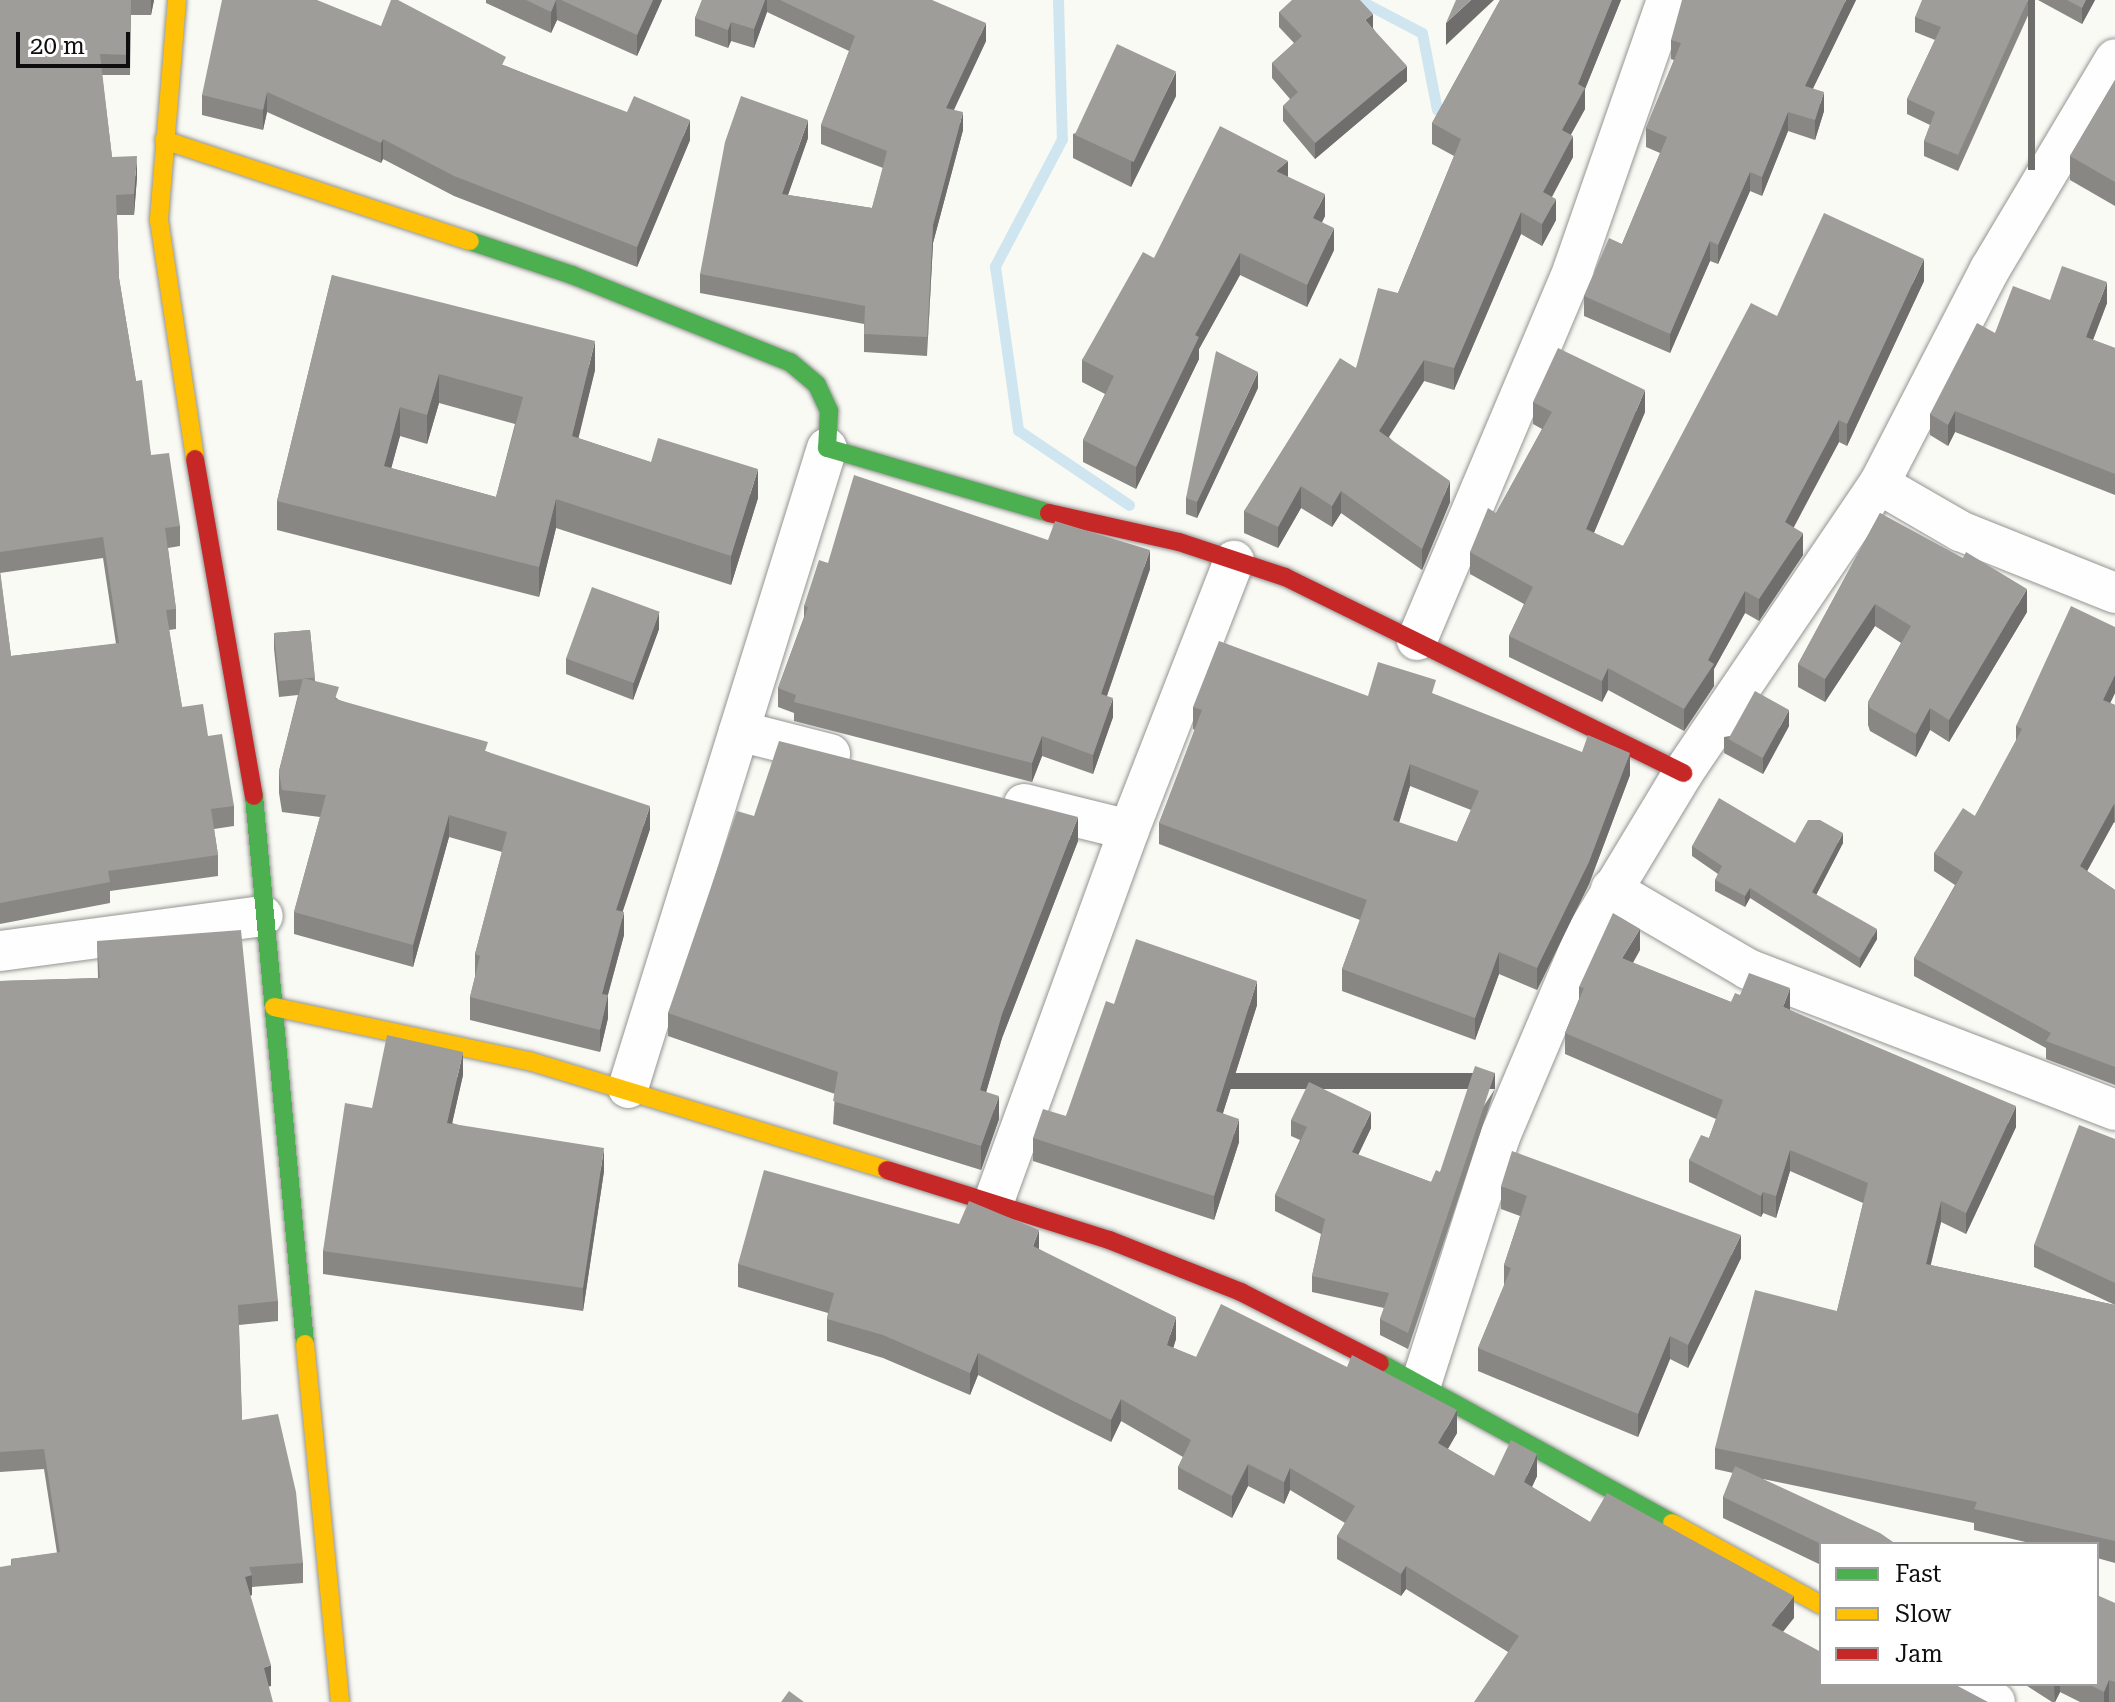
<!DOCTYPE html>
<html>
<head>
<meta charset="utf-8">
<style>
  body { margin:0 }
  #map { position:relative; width:2115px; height:1702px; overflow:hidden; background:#fafaf5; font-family:"Roboto Serif",serif }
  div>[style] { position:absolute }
  .stream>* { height:11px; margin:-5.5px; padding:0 5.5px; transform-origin:5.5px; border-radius:5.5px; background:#cfe6f1 }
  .roads { filter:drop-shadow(0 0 2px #949492) drop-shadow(0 0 2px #949492) }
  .street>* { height:40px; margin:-20px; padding:0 20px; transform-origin:20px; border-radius:20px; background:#fefefe }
  .fast>* { height:18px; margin:-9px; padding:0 9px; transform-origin:9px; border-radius:9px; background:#4caf50 }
  .slow>* { height:18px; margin:-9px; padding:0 9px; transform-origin:9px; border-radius:9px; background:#ffc107 }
  .jam>* { height:18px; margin:-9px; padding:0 9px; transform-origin:9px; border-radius:9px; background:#c62828 }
  .wall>* { inset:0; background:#888784 }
  .shaded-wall>* { inset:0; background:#6f6e6c; transform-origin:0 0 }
  .building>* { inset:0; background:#9e9d9a; transform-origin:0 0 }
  span { translate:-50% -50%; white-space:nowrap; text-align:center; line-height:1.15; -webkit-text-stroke:8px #fff; paint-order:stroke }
  .legend { position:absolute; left:1819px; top:1542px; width:280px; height:144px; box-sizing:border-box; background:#fff; border:2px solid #9f9f9f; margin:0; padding:10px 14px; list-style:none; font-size:24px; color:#0e0e0e }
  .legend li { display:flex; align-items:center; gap:16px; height:40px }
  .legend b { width:40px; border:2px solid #9f9f9f }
  .scale { position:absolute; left:16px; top:32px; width:114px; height:36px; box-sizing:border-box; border:4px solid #0e0e0e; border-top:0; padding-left:10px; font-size:24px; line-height:28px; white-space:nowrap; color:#0e0e0e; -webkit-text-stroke:6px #fff; paint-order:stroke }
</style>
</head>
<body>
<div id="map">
  <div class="stream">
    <div style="left:1058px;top:0;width:139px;rotate:88.4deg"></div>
    <div style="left:1062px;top:139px;width:144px;rotate:117.8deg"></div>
    <div style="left:995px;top:266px;width:166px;rotate:82deg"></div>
    <div style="left:1018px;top:430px;width:134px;rotate:34deg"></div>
    <div style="left:1359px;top:0;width:71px;rotate:27.6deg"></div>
    <div style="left:1422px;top:33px;width:78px;rotate:79deg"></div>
  </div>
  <div class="roads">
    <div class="street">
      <div style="left:1879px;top:484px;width:94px;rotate:30.1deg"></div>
      <div style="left:1960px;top:531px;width:167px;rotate:21.8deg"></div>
      <div style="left:1417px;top:640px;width:402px;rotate:-67.1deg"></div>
      <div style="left:1573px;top:270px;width:286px;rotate:-70.8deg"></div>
      <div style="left:739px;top:731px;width:94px;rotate:14.2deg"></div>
      <div style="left:1024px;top:804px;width:108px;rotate:13.9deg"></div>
      <div style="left:1611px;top:889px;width:159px;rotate:30.3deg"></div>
      <div style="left:1748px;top:969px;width:393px;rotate:21deg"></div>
      <div style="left:0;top:951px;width:265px;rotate:-7.6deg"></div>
      <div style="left:628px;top:1088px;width:670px;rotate:-72.73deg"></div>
      <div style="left:994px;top:1201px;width:395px;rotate:-70deg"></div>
      <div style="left:1129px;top:830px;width:289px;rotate:-68.7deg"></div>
      <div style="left:1421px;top:1384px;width:262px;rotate:-72.3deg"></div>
      <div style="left:1501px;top:1134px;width:217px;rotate:-67deg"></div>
      <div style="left:1586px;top:934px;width:188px;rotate:-58.9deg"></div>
      <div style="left:1683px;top:773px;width:349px;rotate:-55.9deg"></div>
      <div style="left:1879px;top:484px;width:242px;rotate:-62.7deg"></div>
      <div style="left:1990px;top:269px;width:244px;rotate:-59.2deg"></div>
      <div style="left:1959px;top:1684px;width:40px;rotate:26.6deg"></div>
    </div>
    <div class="fast">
      <div style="left:470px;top:241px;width:108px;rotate:18.4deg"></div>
      <div style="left:572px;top:275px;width:235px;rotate:21.8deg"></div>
      <div style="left:790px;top:362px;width:35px;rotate:40deg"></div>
      <div style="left:817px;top:385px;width:29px;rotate:65deg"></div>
      <div style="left:829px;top:411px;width:37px;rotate:93deg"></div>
      <div style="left:827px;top:448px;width:231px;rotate:16.3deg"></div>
      <div style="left:254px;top:796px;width:550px;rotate:84.68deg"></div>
      <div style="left:1380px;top:1363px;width:333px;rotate:28.7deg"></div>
    </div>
    <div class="slow">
      <div style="left:177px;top:0;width:221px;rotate:94.7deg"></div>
      <div style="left:159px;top:220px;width:242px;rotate:81.4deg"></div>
      <div style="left:164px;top:140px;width:322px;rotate:18.3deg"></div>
      <div style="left:274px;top:1007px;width:261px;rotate:12deg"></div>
      <div style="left:529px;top:1061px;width:374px;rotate:16.9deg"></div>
      <div style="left:305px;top:1344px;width:360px;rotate:84.4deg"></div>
      <div style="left:1672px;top:1523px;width:170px;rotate:28.8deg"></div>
    </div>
    <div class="jam">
      <div style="left:195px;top:459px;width:342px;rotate:80.1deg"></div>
      <div style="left:1049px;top:513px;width:133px;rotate:12.6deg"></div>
      <div style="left:1179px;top:542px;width:112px;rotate:18.3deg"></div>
      <div style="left:1285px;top:577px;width:444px;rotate:26.2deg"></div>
      <div style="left:887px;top:1170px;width:233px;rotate:17.5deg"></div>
      <div style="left:1109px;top:1240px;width:142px;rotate:21.5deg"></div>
      <div style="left:1241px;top:1292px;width:156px;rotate:27.1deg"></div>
    </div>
  </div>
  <div class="wall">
    <div style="clip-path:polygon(evenodd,0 0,154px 0,151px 15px,131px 15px,130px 75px,102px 75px,112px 157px,137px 177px,134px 215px,117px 215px,119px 278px,136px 381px,151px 455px,180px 526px,180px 546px,168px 548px,176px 609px,176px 629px,169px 630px,182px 707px,208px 736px,234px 806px,234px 826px,214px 829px,218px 855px,218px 876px,110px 891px,110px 903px,0 924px,0 0,103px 558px,116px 644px,11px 656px,0 573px,103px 558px)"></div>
    <div style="clip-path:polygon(486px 0,662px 0,637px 56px,557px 20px,551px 33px,486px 3px)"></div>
    <div style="clip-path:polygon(702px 0,932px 0,986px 41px,954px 110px,963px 130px,933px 243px,927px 356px,864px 352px,864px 324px,700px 293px,700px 274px,808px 138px,788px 195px,872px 208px,883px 168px,821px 144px,821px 125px,849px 51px,767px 12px,754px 48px,731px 41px,728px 48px,695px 36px,695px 18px)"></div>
    <div style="clip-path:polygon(1500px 0,1621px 0,1585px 89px,1585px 109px,1571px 134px,1573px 157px,1552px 197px,1556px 220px,1542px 246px,1521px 234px,1454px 390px,1424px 381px,1389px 437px,1450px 502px,1422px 570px,1341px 513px,1332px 527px,1301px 508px,1278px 548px,1244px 533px,1244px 511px,1356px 368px,1398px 293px,1454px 156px,1432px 144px,1432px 123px)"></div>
    <div style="clip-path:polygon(1856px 0,1813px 88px,1824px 111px,1815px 140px,1788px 131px,1762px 196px,1750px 191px,1718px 264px,1710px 261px,1670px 353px,1584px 316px,1584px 296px,1622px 244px,1660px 153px,1646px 147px,1646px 128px,1674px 60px,1671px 59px,1671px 40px)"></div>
    <div style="clip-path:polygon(2035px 0,1958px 171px,1924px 156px,1924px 141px,1930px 125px,1907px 114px,1907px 99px,1935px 40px,1915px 32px,1915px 17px)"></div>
    <div style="clip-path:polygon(2038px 0,2095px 0,2082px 24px)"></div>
    <div style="clip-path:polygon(1279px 12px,1373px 28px,1407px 81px,1315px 159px,1283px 121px,1283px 106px,1290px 99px,1272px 78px,1272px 63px,1294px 43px,1279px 27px)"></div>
    <div style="clip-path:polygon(381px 26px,506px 66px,690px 140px,637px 267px,454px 196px,383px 159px,381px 163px,267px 112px,263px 130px,202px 115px,202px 95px)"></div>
    <div style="clip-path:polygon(2115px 80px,2115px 206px,2070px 180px,2070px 156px)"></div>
    <div style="clip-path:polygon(1176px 96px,1131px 187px,1073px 158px,1073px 134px)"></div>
    <div style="clip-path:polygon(1288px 177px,1325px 216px,1322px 222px,1334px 250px,1307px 307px,1240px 275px,1199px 349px,1199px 359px,1136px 489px,1083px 462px,1083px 440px,1105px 394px,1082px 382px,1082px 360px,1154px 258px)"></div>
    <div style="clip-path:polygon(evenodd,332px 275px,595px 370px,578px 438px,758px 498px,731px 585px,556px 528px,539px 597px,277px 530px,277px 501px,332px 275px,439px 403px,515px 424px,496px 497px,391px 468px,400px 436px,427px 444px,439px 403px)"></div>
    <div style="clip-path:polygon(1924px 281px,1847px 446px,1839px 442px,1793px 527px,1803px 555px,1759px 621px,1745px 613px,1714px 669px,1714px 686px,1684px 731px,1608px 690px,1602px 702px,1509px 657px,1509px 636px,1524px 604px,1470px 574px,1470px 552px,1496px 513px,1542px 429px,1533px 424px,1533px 402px,1645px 412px,1594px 533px,1623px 546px,1777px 316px)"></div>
    <div style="clip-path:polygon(2050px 300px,2107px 303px,2093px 340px,2115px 348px,2115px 495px,1955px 432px,1948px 446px,1930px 435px,1930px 414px,1995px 333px)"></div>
    <div style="clip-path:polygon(1258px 388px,1197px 518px,1186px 514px,1186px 498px)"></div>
    <div style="clip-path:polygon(1880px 513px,2027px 612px,1949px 742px,1930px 730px,1916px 757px,1870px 731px,1868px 725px,1868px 702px,1901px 643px,1875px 626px,1825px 702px,1798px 687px,1798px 664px)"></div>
    <div style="clip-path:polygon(1048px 540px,1150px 569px,1107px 696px,1113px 717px,1093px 774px,1042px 756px,1032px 782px,794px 721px,794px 713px,778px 707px,778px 688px,804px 617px,804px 606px,828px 563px)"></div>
    <div style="clip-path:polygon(2115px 627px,2115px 693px,2110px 703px,2115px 705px,2115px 823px,2114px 822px,2087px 871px,2115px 890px,2115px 1085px,2046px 1059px,2046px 1048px,1914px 976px,1914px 958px,1955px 885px,1934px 871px,1934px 853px,1975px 816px,2016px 741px,2016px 726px)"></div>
    <div style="clip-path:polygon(659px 629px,633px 700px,566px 674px,566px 658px)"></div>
    <div style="clip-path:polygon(310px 630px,315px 681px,339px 700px,488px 752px,650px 829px,622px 912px,624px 935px,608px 995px,608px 1018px,600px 1052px,470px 1020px,470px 997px,475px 977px,475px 954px,502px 852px,449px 837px,413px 967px,294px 934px,294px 912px,320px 817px,282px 812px,279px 793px,279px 771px,298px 695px,279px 697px,274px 649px,274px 633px)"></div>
    <div style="clip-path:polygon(evenodd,1436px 695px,1630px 775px,1589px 884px,1537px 990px,1499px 974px,1475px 1040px,1342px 991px,1342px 969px,1360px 920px,1159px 844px,1159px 823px,1195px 730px,1193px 729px,1193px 707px,1368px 696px,1436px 695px,1410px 786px,1471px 810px,1457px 842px,1399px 823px,1410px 786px)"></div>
    <div style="clip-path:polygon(1789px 726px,1763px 774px,1724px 753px,1724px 737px)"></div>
    <div style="clip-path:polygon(754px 816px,1078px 841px,1002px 1038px,986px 1092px,999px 1119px,981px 1170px,833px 1124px,835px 1094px,668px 1036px,668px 1013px)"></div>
    <div style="clip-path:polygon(1795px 843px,1843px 843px,1816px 895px,1877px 939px,1860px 968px,1750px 898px,1745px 907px,1715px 891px,1715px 880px,1718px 874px,1692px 856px,1692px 846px)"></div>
    <div style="clip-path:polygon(97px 941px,278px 1301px,278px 1321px,239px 1325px,242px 1420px,303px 1563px,303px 1583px,252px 1587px,252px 1595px,250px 1596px,271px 1686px,269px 1686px,11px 1565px,11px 1559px,57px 1553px,44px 1469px,0 1472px,0 981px,98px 978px)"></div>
    <div style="clip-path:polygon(1640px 950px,1633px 963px,1731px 1002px,1740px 995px,1790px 1010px,2016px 1127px,1966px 1234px,1941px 1222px,1930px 1265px,2115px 1305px,2115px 1563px,2097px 1558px,2097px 1544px,2034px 1544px,1974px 1530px,1974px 1523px,1763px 1479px,1821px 1544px,1821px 1565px,1723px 1518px,1723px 1497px,1733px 1473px,1715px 1469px,1715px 1448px,1837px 1311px,1863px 1203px,1790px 1171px,1776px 1218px,1763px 1213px,1761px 1217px,1689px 1182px,1689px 1160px,1709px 1138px,1716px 1119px,1565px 1054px,1565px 1033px,1579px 999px,1579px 987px)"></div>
    <div style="clip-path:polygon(1114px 1004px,1257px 1005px,1223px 1113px,1239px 1142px,1214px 1220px,1033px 1161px,1033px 1138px,1066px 1116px)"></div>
    <div style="clip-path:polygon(463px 1075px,452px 1123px,604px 1171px,583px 1311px,323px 1274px,323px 1251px,372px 1108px)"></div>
    <div style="clip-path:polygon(1495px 1089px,1408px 1349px,1380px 1335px,1380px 1319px,1384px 1308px,1312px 1292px,1312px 1276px,1321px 1234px,1275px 1211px,1275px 1195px,1300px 1140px,1291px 1136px,1291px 1120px,1371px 1128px,1358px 1155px,1431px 1182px,1440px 1172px)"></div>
    <div style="clip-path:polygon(2115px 1139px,2115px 1305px,2034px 1267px,2034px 1245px)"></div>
    <div style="clip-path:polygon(1501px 1186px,1741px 1258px,1688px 1368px,1670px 1359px,1638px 1437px,1478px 1371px,1478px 1348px,1504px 1286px,1504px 1265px,1520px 1216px,1501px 1209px)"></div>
    <div style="clip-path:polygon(959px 1224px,1039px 1249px,1176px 1339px,1173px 1348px,1196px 1357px,1457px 1433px,1448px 1449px,1494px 1476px,1537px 1476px,1532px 1487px,1590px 1522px,1794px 1618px,1508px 1652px,1406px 1589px,1401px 1596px,1337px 1559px,1337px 1536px,1345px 1523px,1290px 1490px,1284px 1504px,1248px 1486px,1232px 1518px,1178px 1489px,1178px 1467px,1183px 1457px,1121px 1421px,1111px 1442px,978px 1375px,970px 1395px,883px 1358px,827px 1341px,827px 1319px,828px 1313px,738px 1287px,738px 1264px)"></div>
    <div style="clip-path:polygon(2115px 1603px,2115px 1702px,2080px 1702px,2060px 1692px,2055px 1702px,2052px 1702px,2024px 1684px,2097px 1684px)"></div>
  </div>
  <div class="shaded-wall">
    <div style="clip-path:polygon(151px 0,154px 0,151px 15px)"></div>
    <div style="clip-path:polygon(556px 0,557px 20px,551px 33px,551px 12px)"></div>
    <div style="clip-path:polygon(653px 0,662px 0,637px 56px,637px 35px)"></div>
    <div style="clip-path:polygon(765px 0,767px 0,767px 12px,754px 48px,754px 29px)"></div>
    <div style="clip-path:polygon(1471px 0,1494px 0,1446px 45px,1446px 23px)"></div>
    <div style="clip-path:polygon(1612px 0,1621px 0,1585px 89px,1585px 109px,1562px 151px,1562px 130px,1578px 84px)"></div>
    <div style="clip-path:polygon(1846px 0,1856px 0,1805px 105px,1805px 86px)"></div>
    <div style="left:2028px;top:0;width:7px;height:170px"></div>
    <div style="clip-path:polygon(2086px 0,2095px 0,2082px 24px,2082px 8px)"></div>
    <div style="clip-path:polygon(1373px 14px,1373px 29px,1365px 20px)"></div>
    <div style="clip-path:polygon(731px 22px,731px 41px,728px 48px,728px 30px)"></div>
    <div style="clip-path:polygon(986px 23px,986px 41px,946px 126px,946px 108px)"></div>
    <div style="clip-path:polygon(1407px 66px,1407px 81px,1315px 159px,1315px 143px)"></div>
    <div style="clip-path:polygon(1176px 72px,1176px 96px,1131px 187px,1131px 163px)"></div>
    <div style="clip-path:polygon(267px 92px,267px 112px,263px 130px,263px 110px)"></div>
    <div style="clip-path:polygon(1824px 92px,1824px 111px,1815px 140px,1815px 120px)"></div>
    <div style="clip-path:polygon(963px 112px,963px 130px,933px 243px,927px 356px,933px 225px)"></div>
    <div style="clip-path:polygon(1788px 112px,1788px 131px,1762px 196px,1762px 177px)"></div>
    <div style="clip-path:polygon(690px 120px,690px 140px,637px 267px,637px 247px)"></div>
    <div style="clip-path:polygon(808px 120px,808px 138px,782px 212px,782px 194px)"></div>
    <div style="clip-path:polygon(1573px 136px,1573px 157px,1543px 213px,1543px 192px)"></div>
    <div style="clip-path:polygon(383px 139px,383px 159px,381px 163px,381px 143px)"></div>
    <div style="clip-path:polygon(137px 156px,137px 177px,134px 215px,134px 194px)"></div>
    <div style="clip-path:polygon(1288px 161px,1288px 183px,1276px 171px)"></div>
    <div style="clip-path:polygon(1750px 172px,1750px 191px,1718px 264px,1718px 245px)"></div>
    <div style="clip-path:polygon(1325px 194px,1325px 216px,1313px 240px,1313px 218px)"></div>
    <div style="clip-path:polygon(1556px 199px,1556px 220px,1542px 246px,1542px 224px)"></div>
    <div style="clip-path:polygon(1521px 212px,1521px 234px,1454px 390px,1454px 368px)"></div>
    <div style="clip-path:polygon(1334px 228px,1334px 250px,1307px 307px,1307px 285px)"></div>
    <div style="clip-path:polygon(1710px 241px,1710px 261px,1670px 353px,1670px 334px)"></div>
    <div style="clip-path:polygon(1240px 253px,1240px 275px,1199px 349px,1199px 359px,1136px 489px,1136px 467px,1195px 335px)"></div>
    <div style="clip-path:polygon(1924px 259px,1924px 281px,1847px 446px,1847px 424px)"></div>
    <div style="clip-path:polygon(2107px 282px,2107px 303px,2086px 358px,2086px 337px)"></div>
    <div style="clip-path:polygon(595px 341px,595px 370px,572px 465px,572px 436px)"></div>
    <div style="clip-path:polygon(1424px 360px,1424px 381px,1379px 452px,1379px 431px)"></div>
    <div style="clip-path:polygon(1258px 372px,1258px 388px,1197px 518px,1197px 502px)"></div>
    <div style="clip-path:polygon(439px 374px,439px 403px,427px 444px,427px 415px)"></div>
    <div style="clip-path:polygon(1645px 390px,1645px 412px,1586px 551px,1586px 529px)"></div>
    <div style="clip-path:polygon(400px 407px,400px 436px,384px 495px,384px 466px)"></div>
    <div style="clip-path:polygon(1955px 411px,1955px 432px,1948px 446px,1948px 425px)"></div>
    <div style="clip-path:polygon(1839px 420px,1839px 442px,1785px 544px,1785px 522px)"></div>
    <div style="clip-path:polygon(758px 469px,758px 498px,731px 585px,731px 556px)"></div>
    <div style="clip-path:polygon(1450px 481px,1450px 502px,1422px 570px,1422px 549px)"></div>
    <div style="clip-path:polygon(1301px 486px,1301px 508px,1278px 548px,1278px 527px)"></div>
    <div style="clip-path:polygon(1341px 491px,1341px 513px,1332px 527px,1332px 506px)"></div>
    <div style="clip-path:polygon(556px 499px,556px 528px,539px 597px,539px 567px)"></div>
    <div style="clip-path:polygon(1803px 533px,1803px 555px,1759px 621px,1759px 599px)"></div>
    <div style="clip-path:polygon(1150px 550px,1150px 569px,1101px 713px,1101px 694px)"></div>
    <div style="clip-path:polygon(2027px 589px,2027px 612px,1949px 742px,1949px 720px)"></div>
    <div style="clip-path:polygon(1745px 591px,1745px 613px,1714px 669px,1714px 686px,1684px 731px,1684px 709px,1708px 660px)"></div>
    <div style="clip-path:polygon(1875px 604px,1875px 626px,1825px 702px,1825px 679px)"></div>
    <div style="clip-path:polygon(659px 612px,659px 629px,633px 700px,633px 684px)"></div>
    <div style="clip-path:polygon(1608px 668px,1608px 690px,1602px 702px,1602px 681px)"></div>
    <div style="clip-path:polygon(2115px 675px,2115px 693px,2103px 718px,2103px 700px)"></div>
    <div style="clip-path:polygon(1113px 698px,1113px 717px,1093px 774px,1093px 755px)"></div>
    <div style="clip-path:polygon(1930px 708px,1930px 730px,1916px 757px,1916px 734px)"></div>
    <div style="clip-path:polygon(1789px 710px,1789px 726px,1763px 774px,1763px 758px)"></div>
    <div style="clip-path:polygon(1042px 736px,1042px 756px,1032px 782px,1032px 763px)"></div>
    <div style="clip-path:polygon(1630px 753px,1630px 775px,1589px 884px,1537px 990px,1537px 968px)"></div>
    <div style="clip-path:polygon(1410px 764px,1410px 786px,1393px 842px,1393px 820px)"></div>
    <div style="clip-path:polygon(2114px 804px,2114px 822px,2080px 884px,2080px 866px)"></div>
    <div style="clip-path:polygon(650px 806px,650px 829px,616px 932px,616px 910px)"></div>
    <div style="clip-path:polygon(449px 815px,449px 837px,413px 967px,413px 945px)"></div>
    <div style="clip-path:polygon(1078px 817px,1078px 841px,1002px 1038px,980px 1113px,980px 1090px,1002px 1014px)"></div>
    <div style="clip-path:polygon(1843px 833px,1843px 843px,1812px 903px,1812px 892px)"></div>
    <div style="clip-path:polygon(1750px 888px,1750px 898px,1745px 907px,1745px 896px)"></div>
    <div style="clip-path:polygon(624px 912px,624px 935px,602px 1016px,602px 994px)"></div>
    <div style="clip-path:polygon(1640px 929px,1640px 950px,1622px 980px,1622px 958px)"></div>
    <div style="clip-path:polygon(1877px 929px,1877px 939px,1860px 968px,1860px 958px)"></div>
    <div style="clip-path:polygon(1499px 952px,1499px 974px,1475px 1040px,1475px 1018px)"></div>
    <div style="clip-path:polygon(1257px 981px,1257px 1005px,1216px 1135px,1216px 1111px)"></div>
    <div style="clip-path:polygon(1790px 988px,1790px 1010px,1783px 1007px)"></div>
    <div style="clip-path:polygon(608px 995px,608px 1018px,600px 1052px,600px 1030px)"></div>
    <div style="clip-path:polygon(463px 1052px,463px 1075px,447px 1146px,447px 1123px)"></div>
    <div style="left:1495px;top:1073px;width:16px;height:274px;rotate:90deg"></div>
    <div style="clip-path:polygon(999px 1096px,999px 1119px,981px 1170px,981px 1146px)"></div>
    <div style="clip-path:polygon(2016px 1106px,2016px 1127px,1966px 1234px,1966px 1213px)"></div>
    <div style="clip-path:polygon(1371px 1112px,1371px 1128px,1352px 1168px,1352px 1152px)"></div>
    <div style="clip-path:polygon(1239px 1119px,1239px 1142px,1214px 1220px,1214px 1196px)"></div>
    <div style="clip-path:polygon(604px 1148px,604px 1171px,583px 1311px,583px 1288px)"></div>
    <div style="clip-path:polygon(1790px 1150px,1790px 1171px,1776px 1218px,1776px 1196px)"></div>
    <div style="clip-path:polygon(1763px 1192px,1763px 1213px,1761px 1217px,1761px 1196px)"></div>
    <div style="clip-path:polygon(1941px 1201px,1941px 1222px,1926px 1285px,1926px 1264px)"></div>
    <div style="clip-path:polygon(1039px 1230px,1039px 1253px,1033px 1246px)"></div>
    <div style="clip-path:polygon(1741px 1235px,1741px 1258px,1688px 1368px,1688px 1345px)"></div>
    <div style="clip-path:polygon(1176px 1317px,1176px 1339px,1167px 1368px,1167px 1345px)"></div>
    <div style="clip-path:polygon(1670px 1336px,1670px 1359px,1638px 1437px,1638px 1414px)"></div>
    <div style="clip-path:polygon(978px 1353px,978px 1375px,970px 1395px,970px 1373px)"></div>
    <div style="clip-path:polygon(1121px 1399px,1121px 1421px,1111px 1442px,1111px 1420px)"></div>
    <div style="clip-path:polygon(1457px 1410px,1457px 1433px,1438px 1465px,1438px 1443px)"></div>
    <div style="clip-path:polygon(1537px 1454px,1537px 1476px,1524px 1504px,1524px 1482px)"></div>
    <div style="clip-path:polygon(1248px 1464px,1248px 1486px,1232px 1518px,1232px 1496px)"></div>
    <div style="clip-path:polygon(1290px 1468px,1290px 1490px,1284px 1504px,1284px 1482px)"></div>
    <div style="clip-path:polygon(1406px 1566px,1406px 1589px,1401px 1596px,1401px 1574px)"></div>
    <div style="clip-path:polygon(252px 1575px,252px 1595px,245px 1597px,245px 1577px)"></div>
    <div style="clip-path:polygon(1794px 1596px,1794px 1618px,1771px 1647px,1771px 1625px)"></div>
    <div style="clip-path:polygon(271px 1665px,271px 1686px,264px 1688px,264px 1668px)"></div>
    <div style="clip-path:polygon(2109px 1680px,2109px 1702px,2104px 1702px,2104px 1692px)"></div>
    <div style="clip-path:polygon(2054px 1684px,2060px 1684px,2060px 1692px,2055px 1702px)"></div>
  </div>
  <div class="building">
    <div style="clip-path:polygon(0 0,131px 0,130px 55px,100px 54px,112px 157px,137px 156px,134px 194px,116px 195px,119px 278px,136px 381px,142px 380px,151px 455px,169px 453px,180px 526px,165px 528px,176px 609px,166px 610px,182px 707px,203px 704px,208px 736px,222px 734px,234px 806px,211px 809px,218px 855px,108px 871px,110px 882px,0 903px,0 570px,11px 656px,119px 643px,103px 537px,0 552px)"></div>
    <div style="clip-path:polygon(222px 0,317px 0,381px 26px,391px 0,398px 0,506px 57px,502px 65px,627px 112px,634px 96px,690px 120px,637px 247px,454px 176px,383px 139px,381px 143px,267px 92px,263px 110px,202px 95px)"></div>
    <div style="clip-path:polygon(526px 0,556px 0,551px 12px)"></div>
    <div style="clip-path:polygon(561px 0,653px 0,637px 35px)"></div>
    <div style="clip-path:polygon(702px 0,765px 0,754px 29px,731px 22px,728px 30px,695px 18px)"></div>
    <div style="clip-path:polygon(780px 0,932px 0,986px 23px,946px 108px,963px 112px,933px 225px,927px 337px,864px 334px,865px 306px,700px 274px,725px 142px,741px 96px,808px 120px,782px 194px,872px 208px,887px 151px,821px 125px,855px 36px)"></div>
    <div style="clip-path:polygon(1292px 0,1360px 0,1373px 14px,1365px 20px,1407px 66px,1315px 143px,1283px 106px,1298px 92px,1272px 63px,1302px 36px,1279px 12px)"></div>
    <div style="clip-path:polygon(1456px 0,1471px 0,1446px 23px)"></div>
    <div style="clip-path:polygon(1500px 0,1612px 0,1578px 84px,1585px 88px,1562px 130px,1573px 136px,1543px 192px,1556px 199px,1542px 224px,1521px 212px,1454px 368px,1424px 360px,1379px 431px,1450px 481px,1422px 549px,1341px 491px,1332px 506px,1301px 486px,1278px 527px,1244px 511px,1340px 358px,1356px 368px,1378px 288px,1398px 293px,1461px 139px,1432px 123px)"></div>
    <div style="clip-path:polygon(1682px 0,1846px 0,1805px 86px,1824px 92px,1815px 120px,1788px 112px,1762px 177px,1750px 172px,1718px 245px,1710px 241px,1670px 334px,1584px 296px,1609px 238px,1622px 244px,1667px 137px,1646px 128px,1681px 43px,1671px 40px)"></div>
    <div style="clip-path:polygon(1922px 0,2028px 0,1958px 155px,1924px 141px,1935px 112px,1907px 99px,1941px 27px,1915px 17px)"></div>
    <div style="clip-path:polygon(2067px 0,2086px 0,2082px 8px)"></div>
    <div style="left:1117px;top:44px;width:65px;height:100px;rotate:25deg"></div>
    <div style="clip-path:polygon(2115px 80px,2115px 182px,2070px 156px)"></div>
    <div style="clip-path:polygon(1220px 126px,1288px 161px,1276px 171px,1325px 194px,1313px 218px,1334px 228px,1307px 285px,1240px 253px,1195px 335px,1199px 337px,1136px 467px,1083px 440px,1114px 376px,1082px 360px,1143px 252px,1154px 258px)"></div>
    <div style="clip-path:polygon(1824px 213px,1924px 259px,1847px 424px,1839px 420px,1785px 522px,1803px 533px,1759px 599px,1745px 591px,1708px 660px,1714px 664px,1684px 709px,1608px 668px,1602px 681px,1509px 636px,1533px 587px,1470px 552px,1488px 508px,1496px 513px,1552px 412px,1533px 402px,1558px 348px,1645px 390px,1586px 529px,1623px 546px,1751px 303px,1777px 316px)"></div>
    <div style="clip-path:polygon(2062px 266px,2107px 282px,2086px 337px,2115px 348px,2115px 474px,1955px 411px,1948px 425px,1930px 414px,1977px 323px,1995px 333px,2013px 286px,2050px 300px)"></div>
    <div style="clip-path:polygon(evenodd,332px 275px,595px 341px,572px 436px,651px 462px,658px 438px,758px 469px,731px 556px,556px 499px,539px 567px,277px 501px,332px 275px,439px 374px,523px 397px,496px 497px,384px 466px,400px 407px,427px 415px,439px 374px)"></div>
    <div style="clip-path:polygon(1216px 351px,1258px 372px,1197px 502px,1186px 498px)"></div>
    <div style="clip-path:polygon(854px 475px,1048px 540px,1055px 521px,1150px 550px,1101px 694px,1113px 698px,1093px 755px,1042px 736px,1032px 763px,794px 702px,796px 695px,778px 688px,808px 607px,804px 606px,819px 560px,828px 563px)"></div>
    <div style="clip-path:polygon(1880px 513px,1963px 558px,1966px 552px,2027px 589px,1949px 720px,1930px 708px,1916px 734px,1870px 708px,1868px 702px,1911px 626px,1875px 604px,1825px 679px,1798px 664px)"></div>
    <div style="left:592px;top:587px;width:72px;height:76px;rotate:20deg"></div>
    <div style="clip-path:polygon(2071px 606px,2115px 627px,2115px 675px,2103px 700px,2115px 705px,2115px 805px,2114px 804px,2080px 866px,2115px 890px,2115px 1067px,2046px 1041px,2051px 1033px,1914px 958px,1963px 872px,1934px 853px,1963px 808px,1975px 816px,2022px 729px,2016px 726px)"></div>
    <div style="clip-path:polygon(310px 630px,315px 678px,303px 678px,303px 679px,279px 681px,274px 633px)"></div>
    <div style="clip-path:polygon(evenodd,1219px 641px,1368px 696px,1378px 662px,1436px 680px,1432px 693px,1582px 752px,1588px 735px,1630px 753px,1589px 862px,1537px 968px,1499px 952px,1475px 1018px,1342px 969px,1367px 900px,1159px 823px,1202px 710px,1193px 707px,1219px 641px,1410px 764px,1479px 791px,1457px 842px,1393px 820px,1410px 764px)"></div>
    <div style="clip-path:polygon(303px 678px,339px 687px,335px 699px,488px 742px,485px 751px,650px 806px,616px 910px,624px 912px,602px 994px,608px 995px,600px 1030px,470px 997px,480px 956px,475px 954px,507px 832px,449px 815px,413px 945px,294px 912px,326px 795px,282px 790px,279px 771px)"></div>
    <div style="left:1755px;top:691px;width:39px;height:55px;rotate:29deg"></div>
    <div style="clip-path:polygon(779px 741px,1078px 817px,1002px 1014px,980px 1090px,999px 1096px,981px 1146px,833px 1101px,838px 1072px,668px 1013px,737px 811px,754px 816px)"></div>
    <div style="clip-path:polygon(1719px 798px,1795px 843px,1808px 820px,1820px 820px,1843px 833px,1812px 892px,1877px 929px,1860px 958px,1750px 888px,1745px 896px,1715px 880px,1722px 866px,1692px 846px)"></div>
    <div style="clip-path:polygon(1613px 913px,1640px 929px,1622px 958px,1731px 1002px,1735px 993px,1740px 995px,1749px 973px,1790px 988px,1783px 1007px,2016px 1106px,1966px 1213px,1941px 1201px,1926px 1264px,2115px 1305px,2115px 1541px,1974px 1509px,1977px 1502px,1715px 1448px,1755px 1290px,1837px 1311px,1868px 1183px,1790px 1150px,1776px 1196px,1763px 1192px,1761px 1196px,1689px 1160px,1701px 1135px,1709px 1138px,1723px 1100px,1565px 1033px,1584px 988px,1579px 987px)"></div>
    <div style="clip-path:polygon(241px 930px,278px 1301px,238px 1305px,242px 1420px,278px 1414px,296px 1492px,303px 1563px,249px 1567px,252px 1575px,245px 1577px,271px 1665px,264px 1668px,273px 1702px,0 1702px,0 1567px,12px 1565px,11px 1559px,60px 1552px,44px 1449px,0 1452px,0 981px,100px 978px,97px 941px)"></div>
    <div style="clip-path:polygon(1136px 939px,1257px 981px,1216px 1111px,1239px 1119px,1214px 1196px,1033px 1138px,1043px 1109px,1066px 1116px,1106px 1001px,1114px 1004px)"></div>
    <div style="clip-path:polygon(387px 1035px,463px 1052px,447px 1123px,604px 1148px,583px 1288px,323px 1251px,345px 1103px,372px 1108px)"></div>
    <div style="clip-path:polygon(1475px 1066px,1495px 1073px,1408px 1333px,1380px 1319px,1389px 1293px,1312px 1276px,1325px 1219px,1275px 1195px,1307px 1127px,1291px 1120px,1309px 1082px,1371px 1112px,1352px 1152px,1431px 1182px,1436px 1170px,1440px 1172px)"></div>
    <div style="clip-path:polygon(2079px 1125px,2115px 1139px,2115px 1283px,2034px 1245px)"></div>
    <div style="clip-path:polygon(1512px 1151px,1741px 1235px,1688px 1345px,1670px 1336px,1638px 1414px,1478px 1348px,1511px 1268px,1504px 1265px,1527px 1196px,1501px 1186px)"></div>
    <div style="clip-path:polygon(764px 1170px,959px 1224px,969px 1201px,1039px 1230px,1033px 1246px,1176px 1317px,1167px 1345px,1196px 1357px,1221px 1304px,1347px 1367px,1352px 1355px,1457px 1410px,1438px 1443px,1494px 1476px,1511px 1440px,1537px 1454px,1524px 1482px,1590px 1522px,1607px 1493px,1794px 1596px,1771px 1625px,1821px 1652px,1821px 1684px,1954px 1684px,1988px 1702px,1474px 1702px,1519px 1636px,1406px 1566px,1401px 1574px,1337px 1536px,1355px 1506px,1290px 1468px,1284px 1482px,1248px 1464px,1232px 1496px,1178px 1467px,1191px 1440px,1121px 1399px,1111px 1420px,978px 1353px,970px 1373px,883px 1335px,827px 1319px,834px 1293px,738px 1264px)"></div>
    <div style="clip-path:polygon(1735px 1466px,1880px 1533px,1896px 1544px,1821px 1544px,1723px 1497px)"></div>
    <div style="clip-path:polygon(2097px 1595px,2115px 1603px,2115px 1682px,2109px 1680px,2104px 1692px,2088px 1684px,2097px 1684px)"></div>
    <div style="clip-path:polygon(789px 1691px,804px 1702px,781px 1702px)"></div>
  </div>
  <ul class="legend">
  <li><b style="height:10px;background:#4caf50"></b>Fast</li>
  <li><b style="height:10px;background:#ffc107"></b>Slow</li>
  <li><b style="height:10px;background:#c62828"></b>Jam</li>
  </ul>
  <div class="scale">20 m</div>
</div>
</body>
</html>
